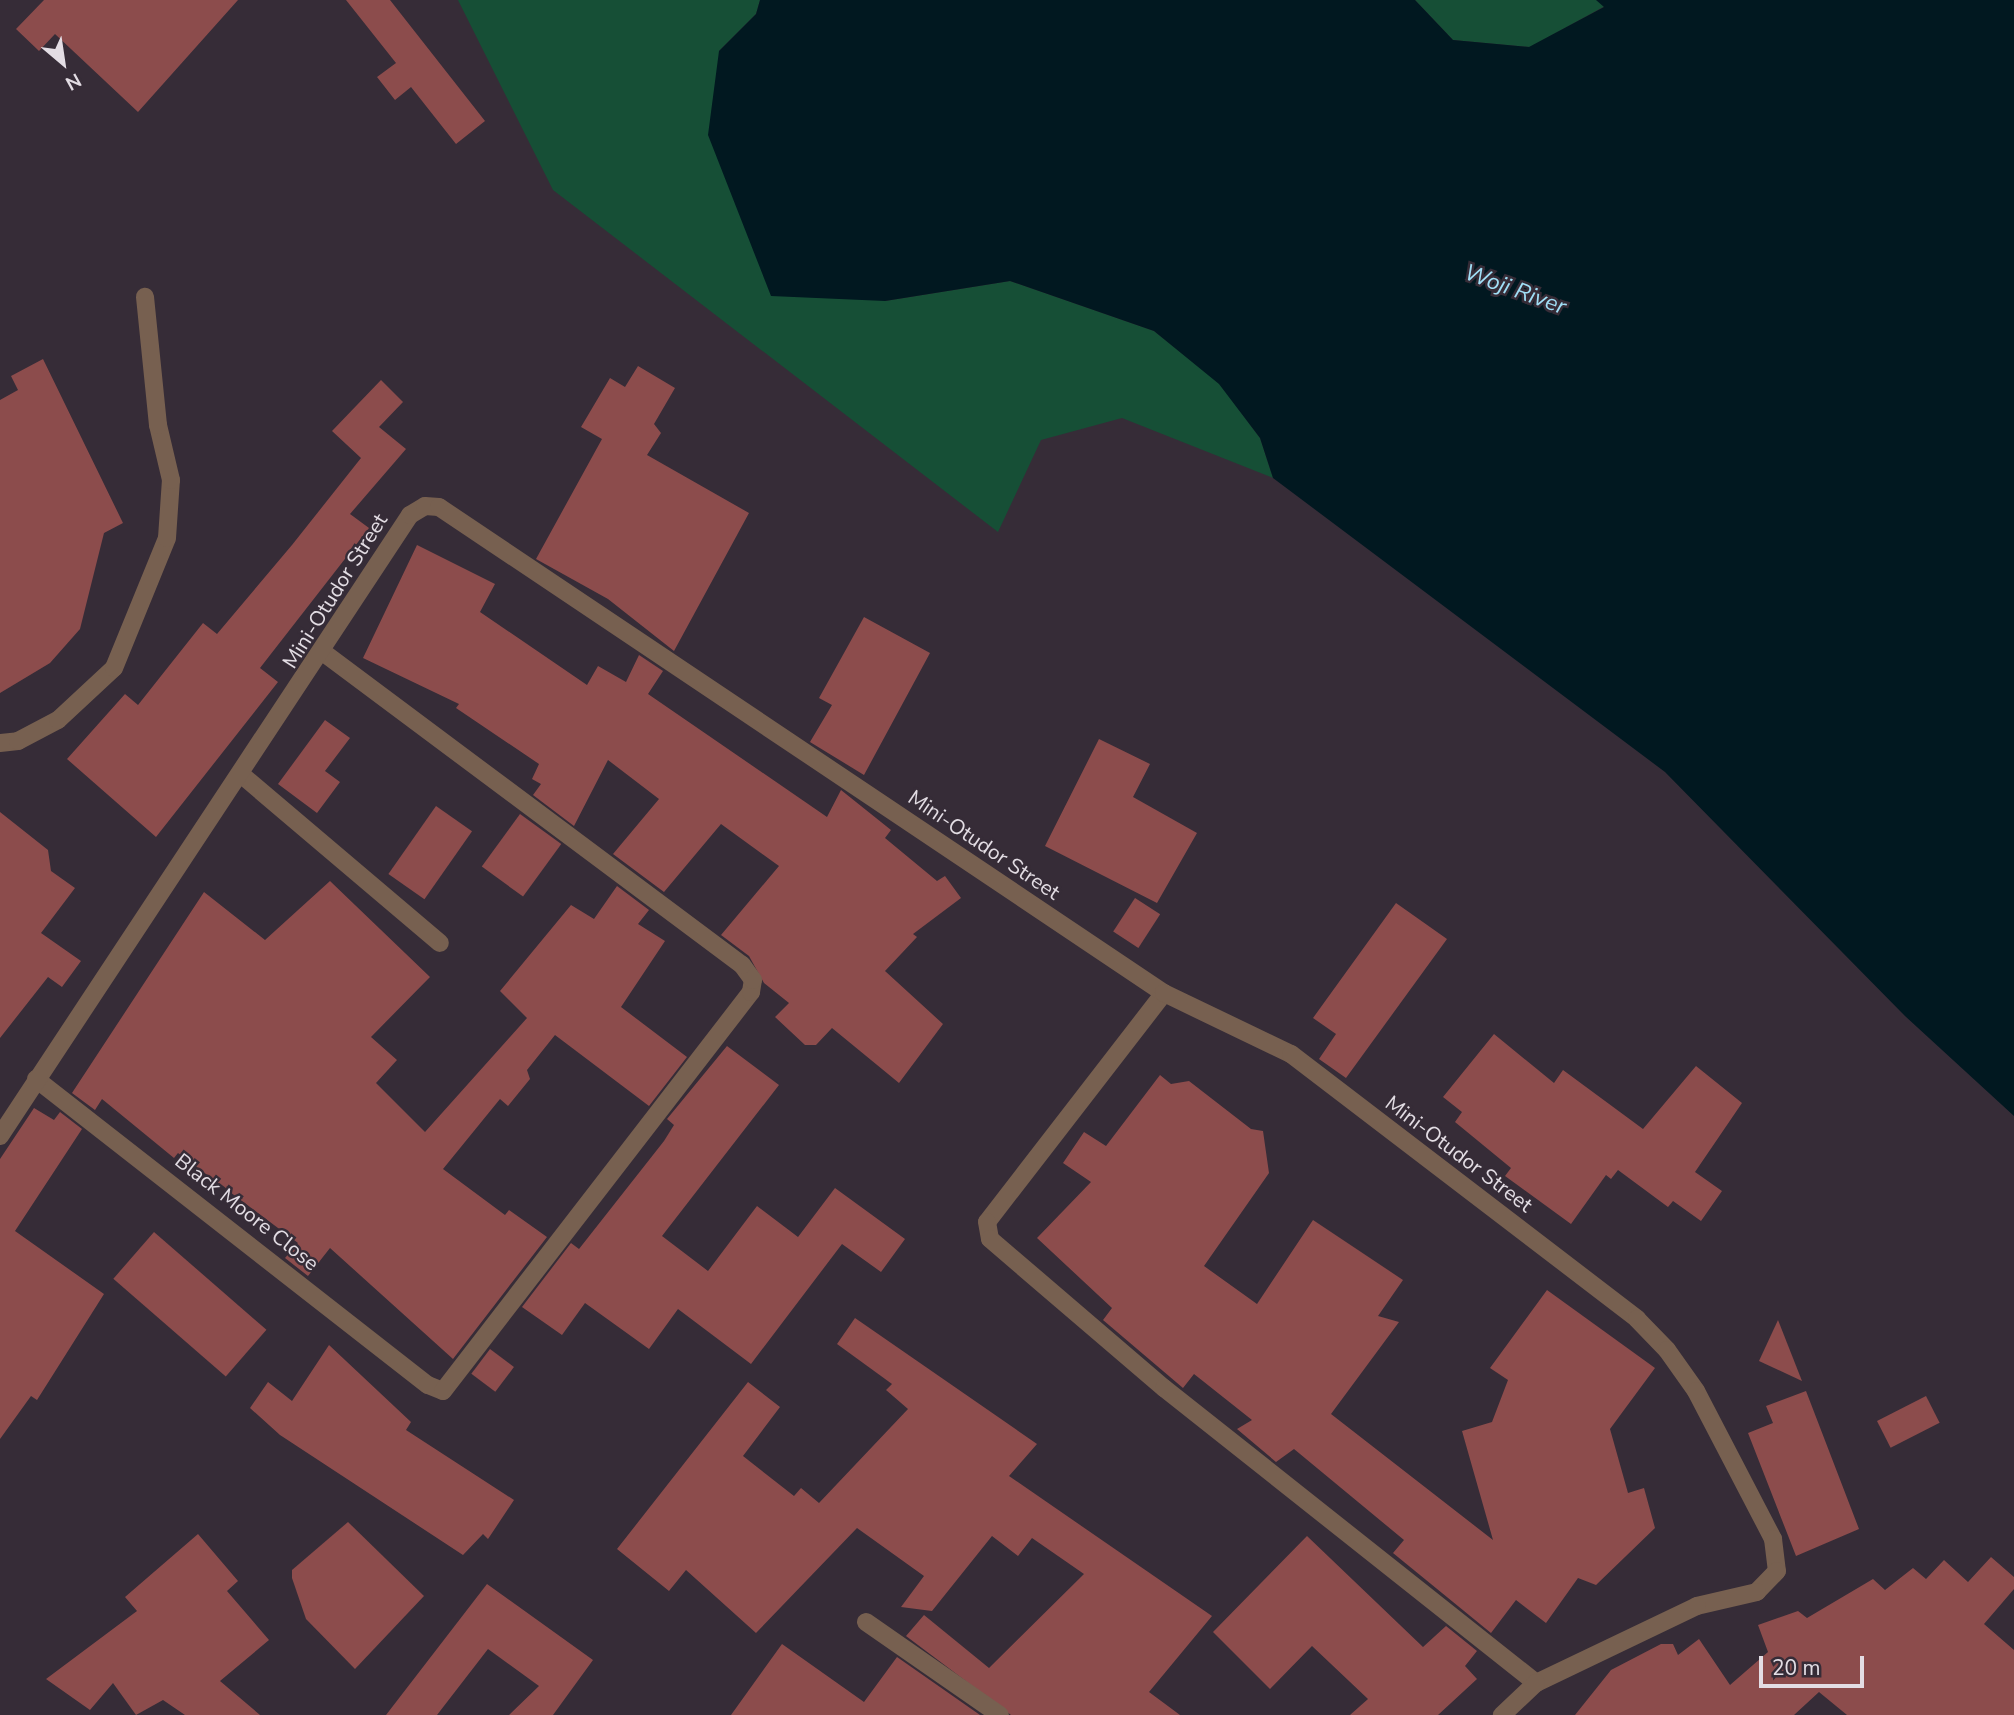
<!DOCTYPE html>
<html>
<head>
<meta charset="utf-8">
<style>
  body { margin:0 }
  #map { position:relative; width:2014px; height:1715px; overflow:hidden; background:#362c37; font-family:"Nunito Sans",sans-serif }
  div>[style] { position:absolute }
  .green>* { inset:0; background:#164f36 }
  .water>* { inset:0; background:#011820 }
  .building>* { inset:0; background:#8c4c4c; transform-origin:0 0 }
  .minor>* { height:18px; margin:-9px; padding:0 9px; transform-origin:9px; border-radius:9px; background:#776050 }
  span { translate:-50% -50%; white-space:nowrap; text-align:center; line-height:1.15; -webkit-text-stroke:5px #362c37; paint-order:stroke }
  .street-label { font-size:21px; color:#e3dde4 }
  .water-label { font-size:23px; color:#a0def5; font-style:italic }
  .north { position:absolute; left:28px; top:28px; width:70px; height:70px; -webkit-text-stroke:5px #362c37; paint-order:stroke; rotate:151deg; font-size:19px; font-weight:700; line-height:28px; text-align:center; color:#e3dde4 }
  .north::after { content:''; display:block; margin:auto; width:24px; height:32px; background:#e3dde4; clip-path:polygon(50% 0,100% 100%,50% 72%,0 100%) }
  .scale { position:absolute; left:1759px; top:1656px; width:105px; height:32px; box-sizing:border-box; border:4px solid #e3dde4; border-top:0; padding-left:9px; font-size:21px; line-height:24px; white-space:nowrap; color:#e3dde4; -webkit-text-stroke:5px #362c37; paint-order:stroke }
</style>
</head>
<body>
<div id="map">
  <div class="green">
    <div style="clip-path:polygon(458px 0,760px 0,756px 14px,719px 51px,885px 301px,1010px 281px,1154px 331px,1219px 383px,1260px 438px,1273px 478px,1122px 418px,1041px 440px,998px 532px,553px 190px)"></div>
    <div style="clip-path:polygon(1415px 0,1668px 0,1605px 6px,1530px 47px,1453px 40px)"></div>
  </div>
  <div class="water">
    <div style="clip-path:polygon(760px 0,1415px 0,1453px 40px,1529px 47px,1604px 7px,1596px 0,2014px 0,2014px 1116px,1905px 1016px,1665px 772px,1273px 478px,1260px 438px,1219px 384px,1154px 331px,1010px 281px,885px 301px,771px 296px,708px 135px,719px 51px,756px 14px)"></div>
  </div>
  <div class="building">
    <div style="clip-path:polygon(44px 0,238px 0,138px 112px,55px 34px,39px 51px,16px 29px)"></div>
    <div style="clip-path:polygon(346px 0,390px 0,485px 121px,456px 144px,411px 87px,395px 100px,377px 77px,396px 63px)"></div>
    <div style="clip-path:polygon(43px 359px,123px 523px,104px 533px,80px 629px,50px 663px,0 693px,0 400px,18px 390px,11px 376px)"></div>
    <div style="clip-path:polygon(638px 366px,675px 388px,654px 424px,661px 433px,647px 455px,749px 513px,674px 651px,608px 599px,536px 559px,602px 439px,581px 427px,610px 378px,625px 387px)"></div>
    <div style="clip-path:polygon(381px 380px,403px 402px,379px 427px,406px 449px,350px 514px,369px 528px,260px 668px,278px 682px,156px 837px,67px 759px,125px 694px,138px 705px,203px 623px,217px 634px,292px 545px,361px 458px,332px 431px)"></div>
    <div style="clip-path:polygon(417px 545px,495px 584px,480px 612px,587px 685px,598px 666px,626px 682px,639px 655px,663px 671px,648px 694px,827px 817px,841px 790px,891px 830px,885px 838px,937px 881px,945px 876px,961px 898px,913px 934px,917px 937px,885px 971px,943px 1024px,899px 1083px,832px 1028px,816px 1045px,805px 1045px,775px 1017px,789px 1003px,764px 983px,749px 956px,721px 935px,779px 866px,721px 824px,664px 892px,613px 854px,659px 799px,608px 760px,574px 826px,533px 795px,541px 784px,532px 779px,539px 764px,456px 708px,459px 704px,363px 658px)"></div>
    <div style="clip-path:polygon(864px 617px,930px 653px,864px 775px,810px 742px,832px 705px,819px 698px)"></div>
    <div style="clip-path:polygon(325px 720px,350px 738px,325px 771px,340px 782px,317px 813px,278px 784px)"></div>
    <div style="clip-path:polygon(1099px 739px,1150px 764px,1133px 797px,1197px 833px,1157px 903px,1045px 846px)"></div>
    <div style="left:436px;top:806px;width:44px;height:83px;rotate:35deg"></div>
    <div style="clip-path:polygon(0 812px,48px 850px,51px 871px,75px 888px,41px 933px,81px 961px,62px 987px,48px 977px,0 1038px)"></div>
    <div style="left:520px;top:814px;width:51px;height:65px;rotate:36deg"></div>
    <div style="clip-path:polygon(330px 881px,430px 977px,371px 1037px,397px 1060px,376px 1083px,425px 1132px,527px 1018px,500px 991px,571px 905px,594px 919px,617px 886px,649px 910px,638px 924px,665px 941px,621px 1007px,687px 1057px,649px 1106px,555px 1035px,527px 1070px,530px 1079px,508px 1106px,500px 1099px,443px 1169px,505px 1215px,509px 1210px,547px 1237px,453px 1359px,330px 1248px,308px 1276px,285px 1258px,298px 1243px,178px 1153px,174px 1158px,102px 1099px,95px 1110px,72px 1093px,204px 892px,265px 940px)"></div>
    <div style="left:1135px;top:898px;width:30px;height:40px;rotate:33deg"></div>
    <div style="clip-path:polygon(1396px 903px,1447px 939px,1346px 1078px,1319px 1059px,1336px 1034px,1313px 1018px)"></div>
    <div style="clip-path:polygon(1494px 1034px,1554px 1083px,1563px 1070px,1643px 1129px,1696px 1066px,1742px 1103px,1695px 1172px,1722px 1191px,1701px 1221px,1673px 1201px,1668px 1207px,1618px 1170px,1611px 1179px,1606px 1175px,1571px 1224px,1505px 1176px,1511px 1168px,1455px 1122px,1462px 1112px,1443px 1097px)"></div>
    <div style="clip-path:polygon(727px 1046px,779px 1085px,662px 1236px,708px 1271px,757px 1206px,798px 1237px,835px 1188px,905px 1239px,881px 1272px,842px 1244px,751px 1364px,678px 1309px,649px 1349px,585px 1303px,562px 1335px,522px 1307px,571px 1243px,579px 1249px,664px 1141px,674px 1125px,667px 1119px)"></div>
    <div style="clip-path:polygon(1160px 1075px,1171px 1084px,1189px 1081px,1251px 1129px,1263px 1131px,1269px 1173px,1204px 1266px,1257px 1304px,1313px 1220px,1403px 1280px,1378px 1316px,1399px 1322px,1331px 1414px,1493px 1540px,1462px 1431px,1492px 1422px,1508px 1380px,1490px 1368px,1547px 1290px,1655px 1368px,1610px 1429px,1628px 1493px,1644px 1488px,1655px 1528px,1596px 1585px,1578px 1578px,1546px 1623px,1516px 1600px,1491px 1633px,1393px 1553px,1404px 1540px,1294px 1449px,1276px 1462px,1237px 1429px,1252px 1420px,1194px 1374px,1183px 1388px,1103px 1320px,1112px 1308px,1037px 1238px,1091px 1182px,1063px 1163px,1084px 1132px,1106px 1146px)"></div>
    <div style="clip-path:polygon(34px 1108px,54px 1120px,60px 1112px,82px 1129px,15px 1231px,104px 1294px,37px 1400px,31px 1396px,0 1439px,0 1159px)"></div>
    <div style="left:154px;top:1232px;width:149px;height:62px;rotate:41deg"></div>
    <div style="clip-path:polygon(855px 1318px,1037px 1444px,1009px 1476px,1212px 1616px,1149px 1692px,1180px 1715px,1011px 1715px,906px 1636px,924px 1615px,989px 1668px,1084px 1574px,1032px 1538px,1018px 1556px,992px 1536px,932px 1611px,901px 1607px,924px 1576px,857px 1528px,756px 1633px,686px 1570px,669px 1591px,617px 1549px,748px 1382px,780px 1407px,743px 1456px,794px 1496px,801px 1488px,819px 1503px,908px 1409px,886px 1390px,892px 1384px,837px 1344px)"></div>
    <div style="clip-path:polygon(1778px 1320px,1802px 1381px,1759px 1361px)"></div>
    <div style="clip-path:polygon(329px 1345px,411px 1422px,406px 1430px,514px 1500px,488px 1539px,483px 1534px,463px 1555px,280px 1435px,250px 1408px,268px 1382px,292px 1401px)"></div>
    <div style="left:490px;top:1349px;width:30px;height:31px;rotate:37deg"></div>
    <div style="clip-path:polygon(1806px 1391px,1859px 1529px,1796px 1556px,1748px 1433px,1773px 1423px,1766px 1406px)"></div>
    <div style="left:1926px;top:1396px;width:30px;height:55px;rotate:63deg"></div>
    <div style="clip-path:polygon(348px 1522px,424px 1596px,355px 1669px,306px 1619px,292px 1578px,292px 1570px)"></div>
    <div style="clip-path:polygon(198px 1534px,238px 1581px,227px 1591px,269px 1640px,220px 1681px,260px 1715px,185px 1715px,163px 1700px,136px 1715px,113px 1683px,90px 1710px,46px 1679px,137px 1611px,125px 1597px)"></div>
    <div style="clip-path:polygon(1307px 1536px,1423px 1647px,1446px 1626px,1477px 1651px,1465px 1666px,1477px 1679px,1438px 1715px,1350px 1715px,1368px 1699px,1312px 1646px,1270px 1689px,1213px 1632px)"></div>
    <div style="clip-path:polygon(1991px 1557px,2014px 1577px,2014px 1589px,1984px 1624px,2014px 1650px,2014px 1715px,1847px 1715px,1819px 1692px,1794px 1715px,1575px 1715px,1611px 1670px,1661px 1644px,1673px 1644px,1678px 1655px,1699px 1639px,1730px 1685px,1768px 1652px,1758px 1625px,1798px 1611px,1807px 1618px,1873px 1579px,1885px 1590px,1913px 1568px,1926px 1579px,1944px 1560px,1968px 1582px)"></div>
    <div style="clip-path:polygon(487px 1584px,593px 1660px,553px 1715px,509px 1715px,539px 1686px,488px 1649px,437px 1715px,386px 1715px)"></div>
    <div style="clip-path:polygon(782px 1644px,864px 1702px,897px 1657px,980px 1715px,731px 1715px)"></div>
  </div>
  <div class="minor">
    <div style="left:0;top:743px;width:18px;rotate:-6deg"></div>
    <div style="left:18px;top:741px;width:45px;rotate:-27.7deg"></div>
    <div style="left:58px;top:720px;width:76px;rotate:-42.9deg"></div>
    <div style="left:114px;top:668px;width:140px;rotate:-67.8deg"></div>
    <div style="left:167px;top:538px;width:58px;rotate:-86.1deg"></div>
    <div style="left:171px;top:480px;width:57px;rotate:-103.3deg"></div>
    <div style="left:158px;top:425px;width:129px;rotate:-95.8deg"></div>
    <div style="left:243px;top:776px;width:258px;rotate:40.3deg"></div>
    <div style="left:1164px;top:993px;width:289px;rotate:127.7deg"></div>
    <div style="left:987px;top:1222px;width:17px;rotate:80deg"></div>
    <div style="left:990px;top:1239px;width:229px;rotate:40.6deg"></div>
    <div style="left:1164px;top:1388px;width:475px;rotate:38.4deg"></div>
    <div style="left:36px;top:1079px;width:497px;rotate:38deg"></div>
    <div style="left:428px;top:1385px;width:16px;rotate:22deg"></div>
    <div style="left:443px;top:1391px;width:504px;rotate:-52.33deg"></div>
    <div style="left:751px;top:992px;width:12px;rotate:-81deg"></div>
    <div style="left:753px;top:980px;width:19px;rotate:-126deg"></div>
    <div style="left:742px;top:965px;width:522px;rotate:-143.26deg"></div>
    <div style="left:0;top:1136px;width:744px;rotate:-56.57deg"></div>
    <div style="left:410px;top:515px;width:17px;rotate:-31deg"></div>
    <div style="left:425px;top:506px;width:14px;rotate:4deg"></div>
    <div style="left:439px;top:507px;width:873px;rotate:33.84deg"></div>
    <div style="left:1164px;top:993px;width:141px;rotate:25.7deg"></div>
    <div style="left:1291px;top:1054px;width:436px;rotate:37.4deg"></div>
    <div style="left:1637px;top:1319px;width:43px;rotate:45.9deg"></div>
    <div style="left:1667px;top:1350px;width:50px;rotate:54.7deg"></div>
    <div style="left:1696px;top:1391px;width:167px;rotate:62.5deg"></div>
    <div style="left:1773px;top:1539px;width:32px;rotate:83deg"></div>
    <div style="left:1777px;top:1571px;width:29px;rotate:134deg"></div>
    <div style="left:1757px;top:1592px;width:62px;rotate:166.9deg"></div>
    <div style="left:1697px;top:1606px;width:178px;rotate:154.4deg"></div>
    <div style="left:1536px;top:1683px;width:47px;rotate:136.7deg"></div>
    <div style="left:866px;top:1622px;width:163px;rotate:34.8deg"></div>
  </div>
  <div class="street-label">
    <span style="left:335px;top:591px;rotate:-58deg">Mini-Otudor Street</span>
    <span style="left:984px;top:845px;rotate:34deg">Mini-Otudor Street</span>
    <span style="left:1459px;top:1154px;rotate:37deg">Mini-Otudor Street</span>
    <span style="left:247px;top:1212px;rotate:38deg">Black Moore Close</span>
  </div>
  <div class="water-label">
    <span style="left:1515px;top:290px;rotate:20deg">Woji River</span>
  </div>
  <div class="north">N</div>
  <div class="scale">20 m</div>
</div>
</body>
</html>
